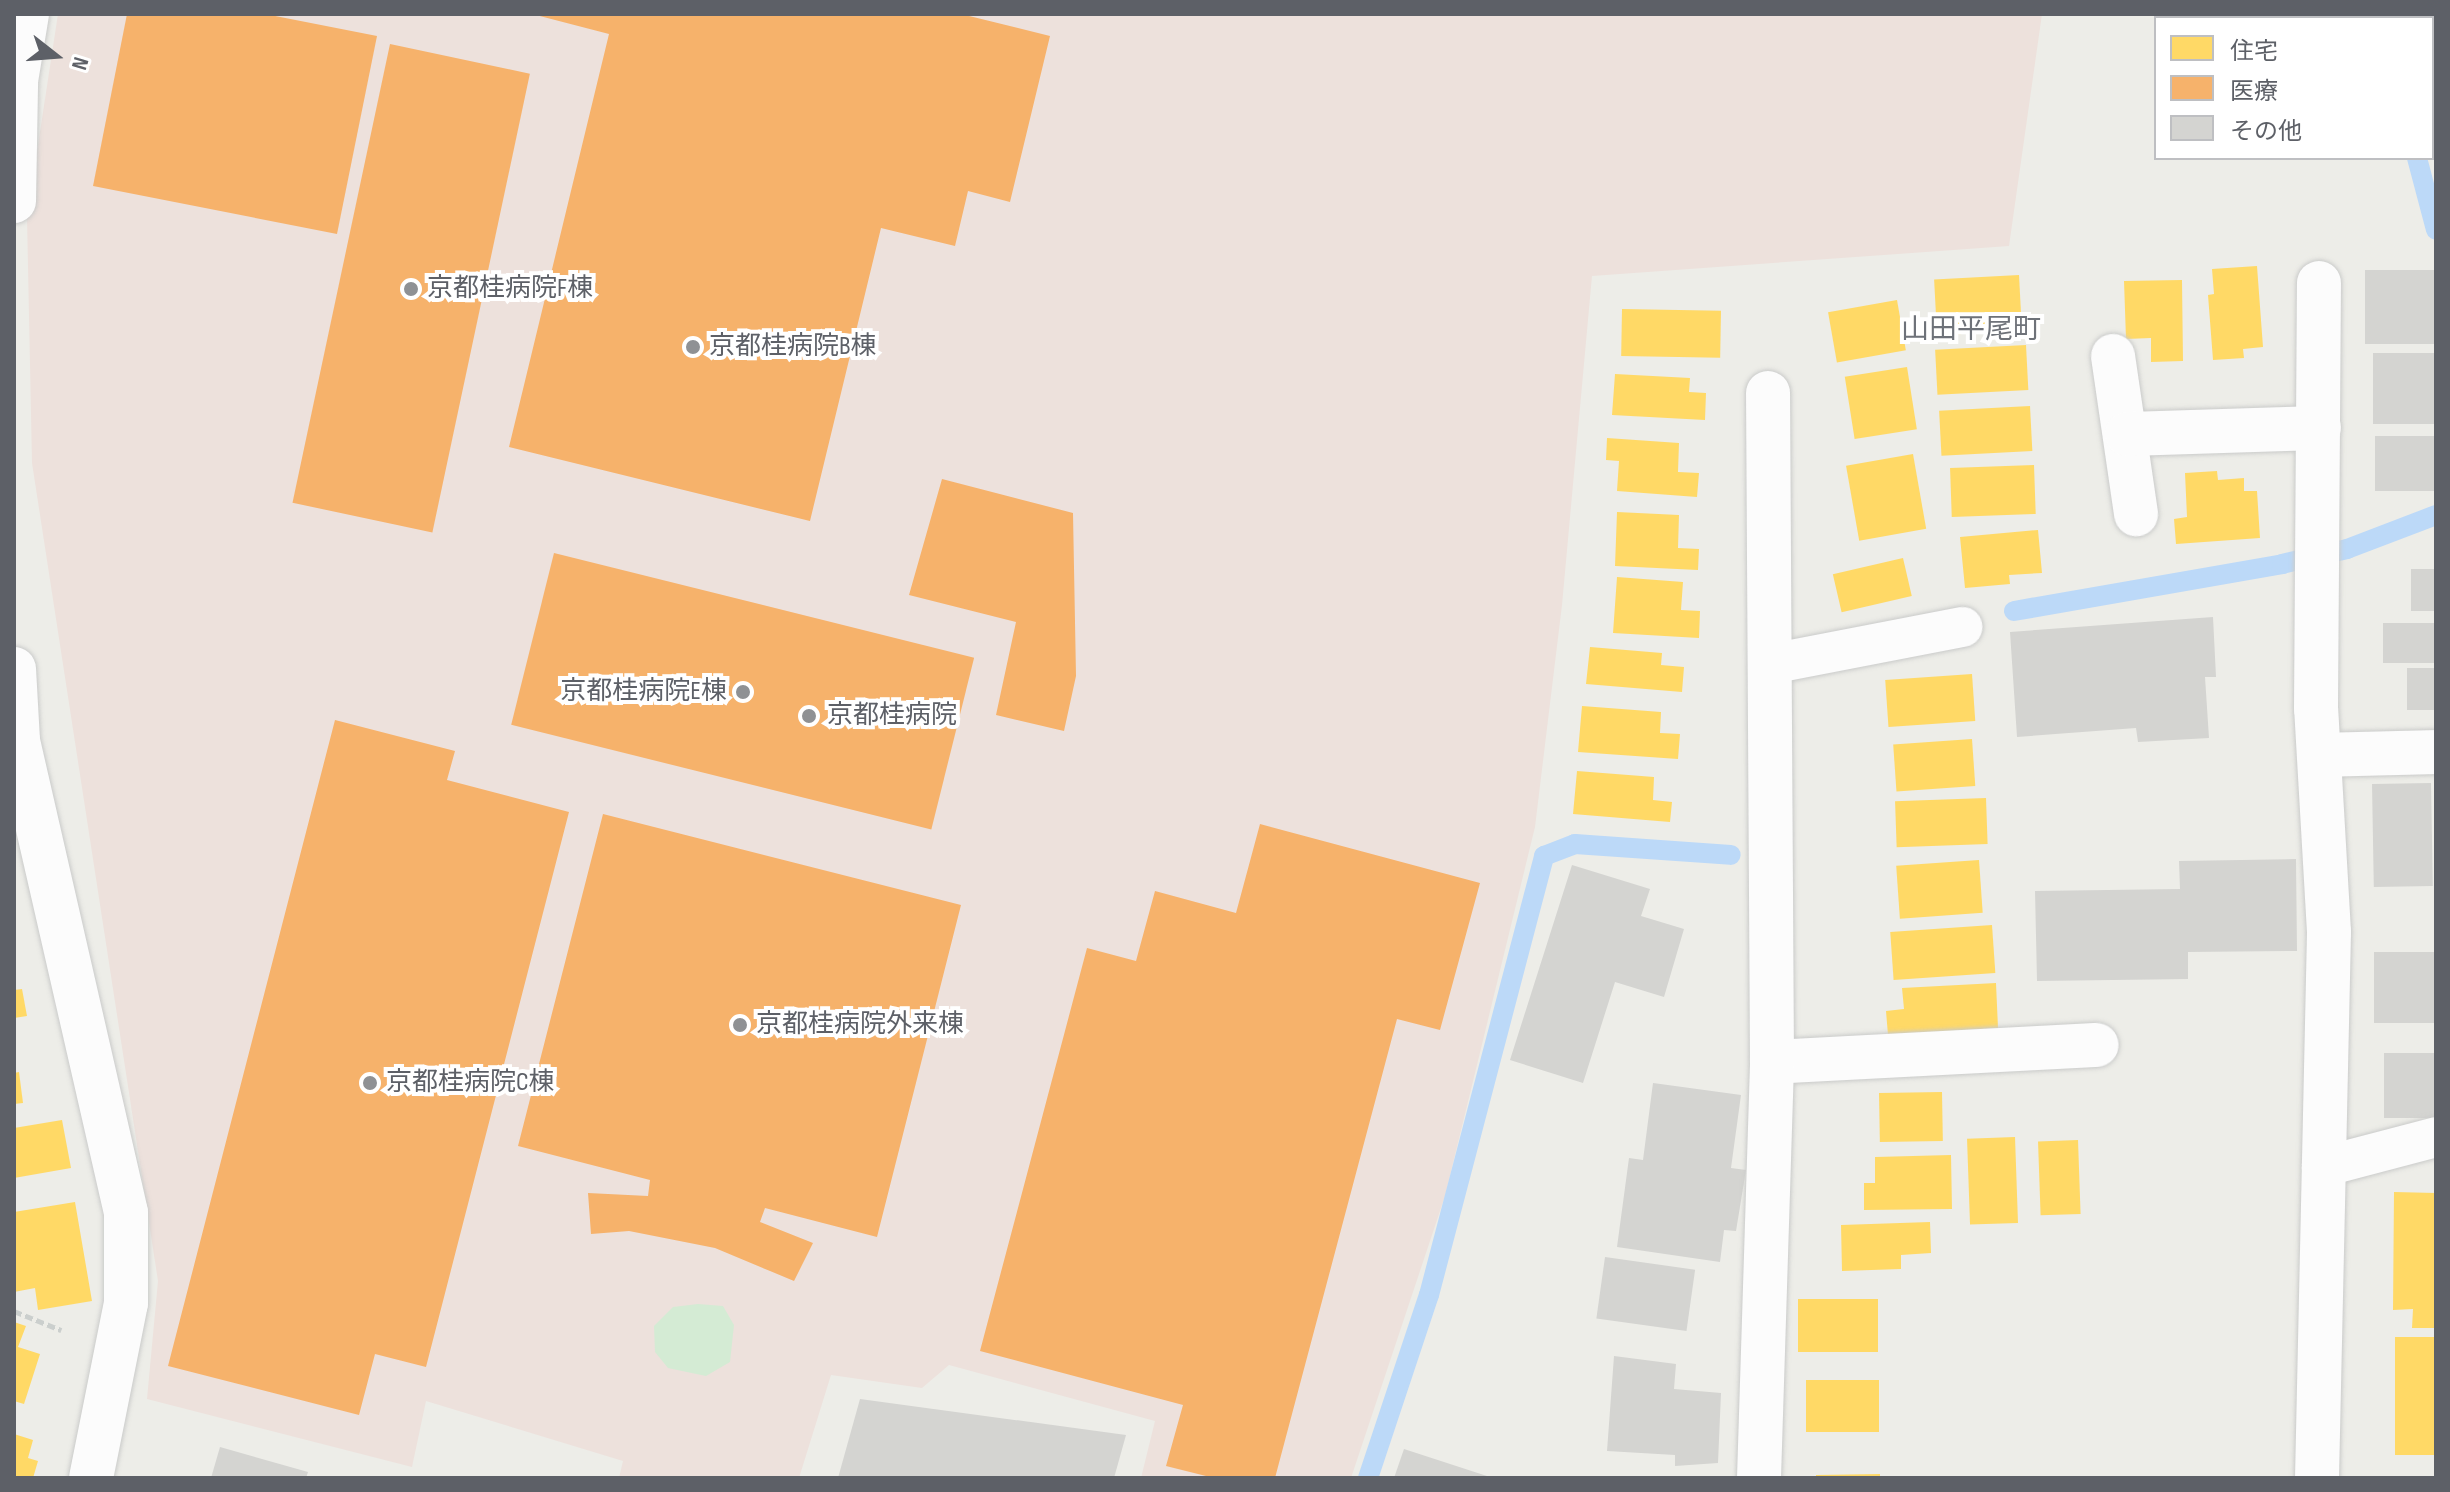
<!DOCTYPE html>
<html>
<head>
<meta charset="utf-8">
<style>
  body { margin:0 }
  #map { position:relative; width:2450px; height:1492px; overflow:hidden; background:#edede8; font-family:"Sofia Sans Condensed","Noto Sans JP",sans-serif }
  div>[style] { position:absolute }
  .medical>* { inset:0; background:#ede1dc }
  .green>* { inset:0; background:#d4ebd4 }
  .homes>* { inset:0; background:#ffd966; transform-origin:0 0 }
  .health>* { inset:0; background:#f6b26b; transform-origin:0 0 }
  .stream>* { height:20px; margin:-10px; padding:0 10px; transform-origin:10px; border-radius:10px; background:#bcd9f8 }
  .building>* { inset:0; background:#d4d4d1; transform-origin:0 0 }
  .path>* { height:5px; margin-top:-2.5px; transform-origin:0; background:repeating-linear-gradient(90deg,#cbcfcd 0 8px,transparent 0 12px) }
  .roads { filter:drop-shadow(0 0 2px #cacbca) drop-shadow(0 0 2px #cacbca) }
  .service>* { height:40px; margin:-20px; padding:0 20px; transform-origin:20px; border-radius:20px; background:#fcfcfc }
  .minor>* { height:44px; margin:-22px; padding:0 22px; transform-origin:22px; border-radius:22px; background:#fcfcfc }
  .dots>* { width:22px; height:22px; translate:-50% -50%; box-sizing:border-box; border:4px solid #fff; border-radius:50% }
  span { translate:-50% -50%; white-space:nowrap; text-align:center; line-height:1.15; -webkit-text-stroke:8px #fff; paint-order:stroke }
  .poi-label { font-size:26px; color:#5d6067 }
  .left { translate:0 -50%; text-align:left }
  .right { translate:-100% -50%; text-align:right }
  .neighbourhood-label { font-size:28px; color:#6e7279 }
  .frame { position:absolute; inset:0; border:16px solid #5d6067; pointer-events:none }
  .legend { position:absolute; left:2154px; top:16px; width:280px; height:144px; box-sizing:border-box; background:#fff; border:2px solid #bebfc2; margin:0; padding:10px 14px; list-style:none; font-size:24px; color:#5d6067 }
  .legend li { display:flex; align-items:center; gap:16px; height:40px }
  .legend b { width:40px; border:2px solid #bebfc2 }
  .north { position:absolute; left:16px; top:16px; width:80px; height:80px; -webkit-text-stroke:6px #fff; paint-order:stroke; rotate:107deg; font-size:22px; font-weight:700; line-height:32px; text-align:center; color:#5d6067 }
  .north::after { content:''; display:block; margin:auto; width:28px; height:36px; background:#5d6067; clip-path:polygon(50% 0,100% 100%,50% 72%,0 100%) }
</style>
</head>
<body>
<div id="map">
  <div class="medical">
    <div style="clip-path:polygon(58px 14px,2042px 14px,2009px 246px,1592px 276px,1562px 605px,1535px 827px,1445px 1196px,1351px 1478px,1141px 1478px,1155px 1421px,949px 1365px,922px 1388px,831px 1375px,799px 1478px,619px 1478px,623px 1461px,426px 1401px,412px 1467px,147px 1399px,158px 1281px,32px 463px,27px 217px)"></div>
  </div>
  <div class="green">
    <div style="clip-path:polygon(698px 1304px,723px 1306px,734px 1325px,730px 1362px,706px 1376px,668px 1368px,655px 1352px,654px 1326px,673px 1307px)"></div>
  </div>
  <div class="homes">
    <div style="clip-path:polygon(2436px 15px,2436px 79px,2435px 80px,2432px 16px)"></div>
    <div style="clip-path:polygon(2257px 266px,2263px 347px,2243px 349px,2244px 358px,2213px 360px,2208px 295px,2214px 294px,2212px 269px)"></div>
    <div style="left:2019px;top:275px;width:56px;height:85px;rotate:87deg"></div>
    <div style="clip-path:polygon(2182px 280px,2183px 361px,2151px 362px,2151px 338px,2126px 339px,2124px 281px)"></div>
    <div style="left:1897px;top:300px;width:51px;height:70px;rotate:80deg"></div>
    <div style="left:1622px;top:309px;width:99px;height:47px;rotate:1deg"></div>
    <div style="left:2026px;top:345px;width:45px;height:91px;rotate:87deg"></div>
    <div style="left:1907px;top:367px;width:63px;height:63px;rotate:81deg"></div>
    <div style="clip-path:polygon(1615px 374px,1690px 378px,1689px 392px,1706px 393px,1705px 420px,1612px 415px)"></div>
    <div style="left:2030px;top:406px;width:45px;height:91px;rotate:87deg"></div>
    <div style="clip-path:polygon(1607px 438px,1679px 443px,1678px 472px,1699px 473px,1697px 497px,1617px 491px,1619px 461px,1606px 460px)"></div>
    <div style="left:1913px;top:454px;width:76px;height:68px;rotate:80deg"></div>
    <div style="left:2034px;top:465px;width:49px;height:84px;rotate:88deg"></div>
    <div style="clip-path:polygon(2217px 471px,2218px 480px,2244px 478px,2244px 491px,2257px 491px,2260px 538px,2176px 544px,2174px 519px,2187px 517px,2185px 473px)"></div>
    <div style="clip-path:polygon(1617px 512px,1679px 515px,1678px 548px,1699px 549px,1698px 570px,1615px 566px)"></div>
    <div style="clip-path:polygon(2038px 530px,2042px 573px,2009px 575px,2010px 584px,1965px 588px,1960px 537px)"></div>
    <div style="left:1903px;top:558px;width:39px;height:72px;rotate:77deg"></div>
    <div style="clip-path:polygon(1617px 577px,1683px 582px,1681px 610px,1700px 611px,1699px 638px,1613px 633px)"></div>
    <div style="clip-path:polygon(1590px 647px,1662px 653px,1661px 665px,1684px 667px,1682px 692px,1586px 684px)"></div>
    <div style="left:1972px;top:674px;width:47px;height:87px;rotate:86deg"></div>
    <div style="clip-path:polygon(1582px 706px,1661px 712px,1660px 733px,1680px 734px,1678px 759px,1578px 752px)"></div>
    <div style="left:1972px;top:739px;width:47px;height:79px;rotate:86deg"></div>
    <div style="clip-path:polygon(1577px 771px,1654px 777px,1653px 800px,1672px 802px,1670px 822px,1573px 814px)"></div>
    <div style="left:1986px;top:798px;width:46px;height:91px;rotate:88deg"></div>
    <div style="left:1979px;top:860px;width:53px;height:83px;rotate:86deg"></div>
    <div style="left:1992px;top:925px;width:48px;height:102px;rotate:86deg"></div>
    <div style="clip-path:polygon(1996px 983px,1998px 1028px,1888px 1035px,1886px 1011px,1904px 1009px,1902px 988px)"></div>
    <div style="clip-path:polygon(22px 989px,27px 1016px,14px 1018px,14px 990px)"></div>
    <div style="clip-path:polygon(19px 1072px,23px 1103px,14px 1104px,14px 1073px)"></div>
    <div style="left:1942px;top:1092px;width:49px;height:63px;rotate:89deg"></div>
    <div style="clip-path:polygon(62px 1120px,71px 1168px,14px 1178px,14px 1128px)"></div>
    <div style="left:2015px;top:1137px;width:86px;height:48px;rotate:88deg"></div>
    <div style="left:2078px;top:1140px;width:74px;height:40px;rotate:88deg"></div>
    <div style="clip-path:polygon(1951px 1155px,1952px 1209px,1864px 1210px,1864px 1183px,1875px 1183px,1875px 1157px)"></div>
    <div style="clip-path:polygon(2394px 1192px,2436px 1193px,2436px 1328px,2412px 1328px,2413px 1309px,2393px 1310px)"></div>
    <div style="clip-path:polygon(75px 1202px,92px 1301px,38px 1310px,35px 1288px,14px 1292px,14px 1212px)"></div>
    <div style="clip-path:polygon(1930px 1222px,1931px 1253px,1901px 1255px,1901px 1269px,1842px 1271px,1841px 1225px)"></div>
    <div style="left:1798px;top:1299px;width:80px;height:53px"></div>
    <div style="clip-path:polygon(14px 1322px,26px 1326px,18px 1347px,40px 1354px,24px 1404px,14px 1401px)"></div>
    <div style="left:2395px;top:1337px;width:41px;height:118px"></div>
    <div style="left:1806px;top:1380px;width:73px;height:52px"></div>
    <div style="clip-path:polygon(14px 1434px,33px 1440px,28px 1458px,38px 1461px,33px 1478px,14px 1478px)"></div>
    <div style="clip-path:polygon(1880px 1474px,1880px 1478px,1816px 1478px,1816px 1475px)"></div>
  </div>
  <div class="health">
    <div style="clip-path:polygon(127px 14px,265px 14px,377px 36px,337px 234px,93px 186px)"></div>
    <div style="clip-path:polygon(532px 14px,961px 14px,1050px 36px,1010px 202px,968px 191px,955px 246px,881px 228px,810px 521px,509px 447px,609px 34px)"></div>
    <div style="left:390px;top:44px;width:143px;height:469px;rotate:12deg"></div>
    <div style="clip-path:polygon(942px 479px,1073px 513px,1076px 676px,1064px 731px,996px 715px,1016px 622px,909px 595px)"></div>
    <div style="left:554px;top:553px;width:433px;height:177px;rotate:14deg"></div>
    <div style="clip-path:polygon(335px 720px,455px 751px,447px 780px,569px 812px,426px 1367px,375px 1354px,359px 1415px,168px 1366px)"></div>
    <div style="clip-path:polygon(603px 814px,961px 905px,877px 1237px,765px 1208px,760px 1222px,813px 1243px,794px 1281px,715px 1248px,629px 1231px,591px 1234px,588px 1193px,648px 1196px,650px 1180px,518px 1146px)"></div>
    <div style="clip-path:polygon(1260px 824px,1480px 883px,1440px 1030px,1397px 1019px,1275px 1478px,1214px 1478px,1166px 1466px,1183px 1405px,980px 1351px,1087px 948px,1136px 961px,1155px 891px,1236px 913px)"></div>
  </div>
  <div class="stream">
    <div style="left:2385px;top:14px;width:4px;rotate:76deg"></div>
    <div style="left:2417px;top:158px;width:74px;rotate:75.2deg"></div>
    <div style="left:2014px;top:611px;width:272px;rotate:-9.9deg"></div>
    <div style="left:2282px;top:564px;width:67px;rotate:-13deg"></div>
    <div style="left:2347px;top:549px;width:95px;rotate:-20.9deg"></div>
    <div style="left:1368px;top:1478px;width:193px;rotate:-71.6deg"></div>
    <div style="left:1429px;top:1295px;width:454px;rotate:-75.3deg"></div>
    <div style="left:1544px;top:856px;width:33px;rotate:-21deg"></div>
    <div style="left:1575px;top:844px;width:156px;rotate:4deg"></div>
  </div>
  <div class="building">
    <div style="left:2436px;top:270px;width:74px;height:71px;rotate:90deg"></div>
    <div style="left:2436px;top:353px;width:71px;height:63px;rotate:90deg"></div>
    <div style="left:2436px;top:436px;width:55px;height:61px;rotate:90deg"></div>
    <div style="left:2411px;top:569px;width:25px;height:42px"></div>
    <div style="clip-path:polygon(2213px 617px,2216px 677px,2205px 677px,2209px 738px,2138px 742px,2136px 728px,2017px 737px,2010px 632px)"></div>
    <div style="left:2436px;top:623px;width:40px;height:53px;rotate:90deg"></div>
    <div style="left:2407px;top:668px;width:29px;height:42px"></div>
    <div style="left:2431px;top:783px;width:103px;height:59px;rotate:89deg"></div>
    <div style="clip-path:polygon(2296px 859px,2297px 951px,2188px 952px,2188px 979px,2037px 981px,2035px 891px,2180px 889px,2179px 861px)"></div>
    <div style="clip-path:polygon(1572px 865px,1650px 889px,1641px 916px,1684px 929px,1664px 997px,1615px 982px,1583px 1083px,1510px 1060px)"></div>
    <div style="left:2436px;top:952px;width:71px;height:62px;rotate:90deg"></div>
    <div style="left:2436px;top:1053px;width:65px;height:52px;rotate:90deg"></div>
    <div style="clip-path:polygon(1653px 1083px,1741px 1095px,1731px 1168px,1746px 1170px,1736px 1231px,1724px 1230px,1720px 1262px,1617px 1247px,1629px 1158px,1643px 1160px)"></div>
    <div style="left:1605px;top:1257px;width:91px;height:62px;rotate:8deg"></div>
    <div style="clip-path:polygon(1614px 1356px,1676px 1364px,1674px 1389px,1721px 1393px,1718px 1463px,1675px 1466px,1675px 1455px,1607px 1451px)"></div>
    <div style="clip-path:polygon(860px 1399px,1126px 1435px,1114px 1478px,838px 1478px)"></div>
    <div style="clip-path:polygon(220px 1447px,308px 1472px,306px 1478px,211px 1478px)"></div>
    <div style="clip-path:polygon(1404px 1449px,1490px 1477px,1490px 1478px,1394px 1478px)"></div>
  </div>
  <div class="path">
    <div style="left:14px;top:1311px;width:51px;rotate:22deg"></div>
  </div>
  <div class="roads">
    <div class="service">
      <div style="left:1770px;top:664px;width:196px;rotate:-10.9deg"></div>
      <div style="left:2322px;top:1167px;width:118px;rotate:-14.7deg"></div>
    </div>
    <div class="minor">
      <div style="left:14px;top:201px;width:120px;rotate:-89deg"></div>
      <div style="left:16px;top:81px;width:68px;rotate:-80.7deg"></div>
      <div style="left:2113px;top:356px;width:160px;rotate:81.7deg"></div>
      <div style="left:2127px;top:434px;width:192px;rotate:-1.8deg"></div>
      <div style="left:14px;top:669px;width:72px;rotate:86.8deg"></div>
      <div style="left:18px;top:741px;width:484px;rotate:77.1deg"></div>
      <div style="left:126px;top:1213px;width:90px;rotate:90deg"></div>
      <div style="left:126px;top:1303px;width:178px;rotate:101.3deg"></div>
      <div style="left:2320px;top:755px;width:116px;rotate:-1.5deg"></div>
      <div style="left:1772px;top:1062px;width:325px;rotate:-3deg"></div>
      <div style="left:1759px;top:1478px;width:416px;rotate:-88.2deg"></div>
      <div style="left:1772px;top:1062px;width:669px;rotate:-90.34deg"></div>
      <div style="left:2317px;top:1478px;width:546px;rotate:-88.74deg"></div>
      <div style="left:2329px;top:932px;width:223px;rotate:-93.3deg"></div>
      <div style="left:2316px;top:709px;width:426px;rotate:-89.6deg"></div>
    </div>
  </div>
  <div class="dots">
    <div style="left:411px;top:289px;background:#8f9194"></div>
    <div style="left:693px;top:347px;background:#8f9194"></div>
    <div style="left:743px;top:692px;background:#8f9194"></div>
    <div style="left:809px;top:716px;background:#8f9194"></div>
    <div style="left:740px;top:1025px;background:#8f9194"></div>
    <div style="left:370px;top:1083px;background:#8f9194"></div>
  </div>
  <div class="poi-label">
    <span class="left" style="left:427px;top:289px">京都桂病院F棟</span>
    <span class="left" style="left:709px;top:347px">京都桂病院B棟</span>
    <span class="right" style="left:727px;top:692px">京都桂病院E棟</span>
    <span class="left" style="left:827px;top:716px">京都桂病院</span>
    <span class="left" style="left:756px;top:1025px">京都桂病院外来棟</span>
    <span class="left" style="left:386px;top:1083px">京都桂病院C棟</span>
  </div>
  <div class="neighbourhood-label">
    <span style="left:1971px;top:330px">山田平尾町</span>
  </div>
  <div class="frame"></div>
  <ul class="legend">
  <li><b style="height:22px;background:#ffd966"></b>住宅</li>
  <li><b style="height:22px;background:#f6b26b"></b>医療</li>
  <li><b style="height:22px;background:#d4d4d1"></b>その他</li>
  </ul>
  <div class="north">N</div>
</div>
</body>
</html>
